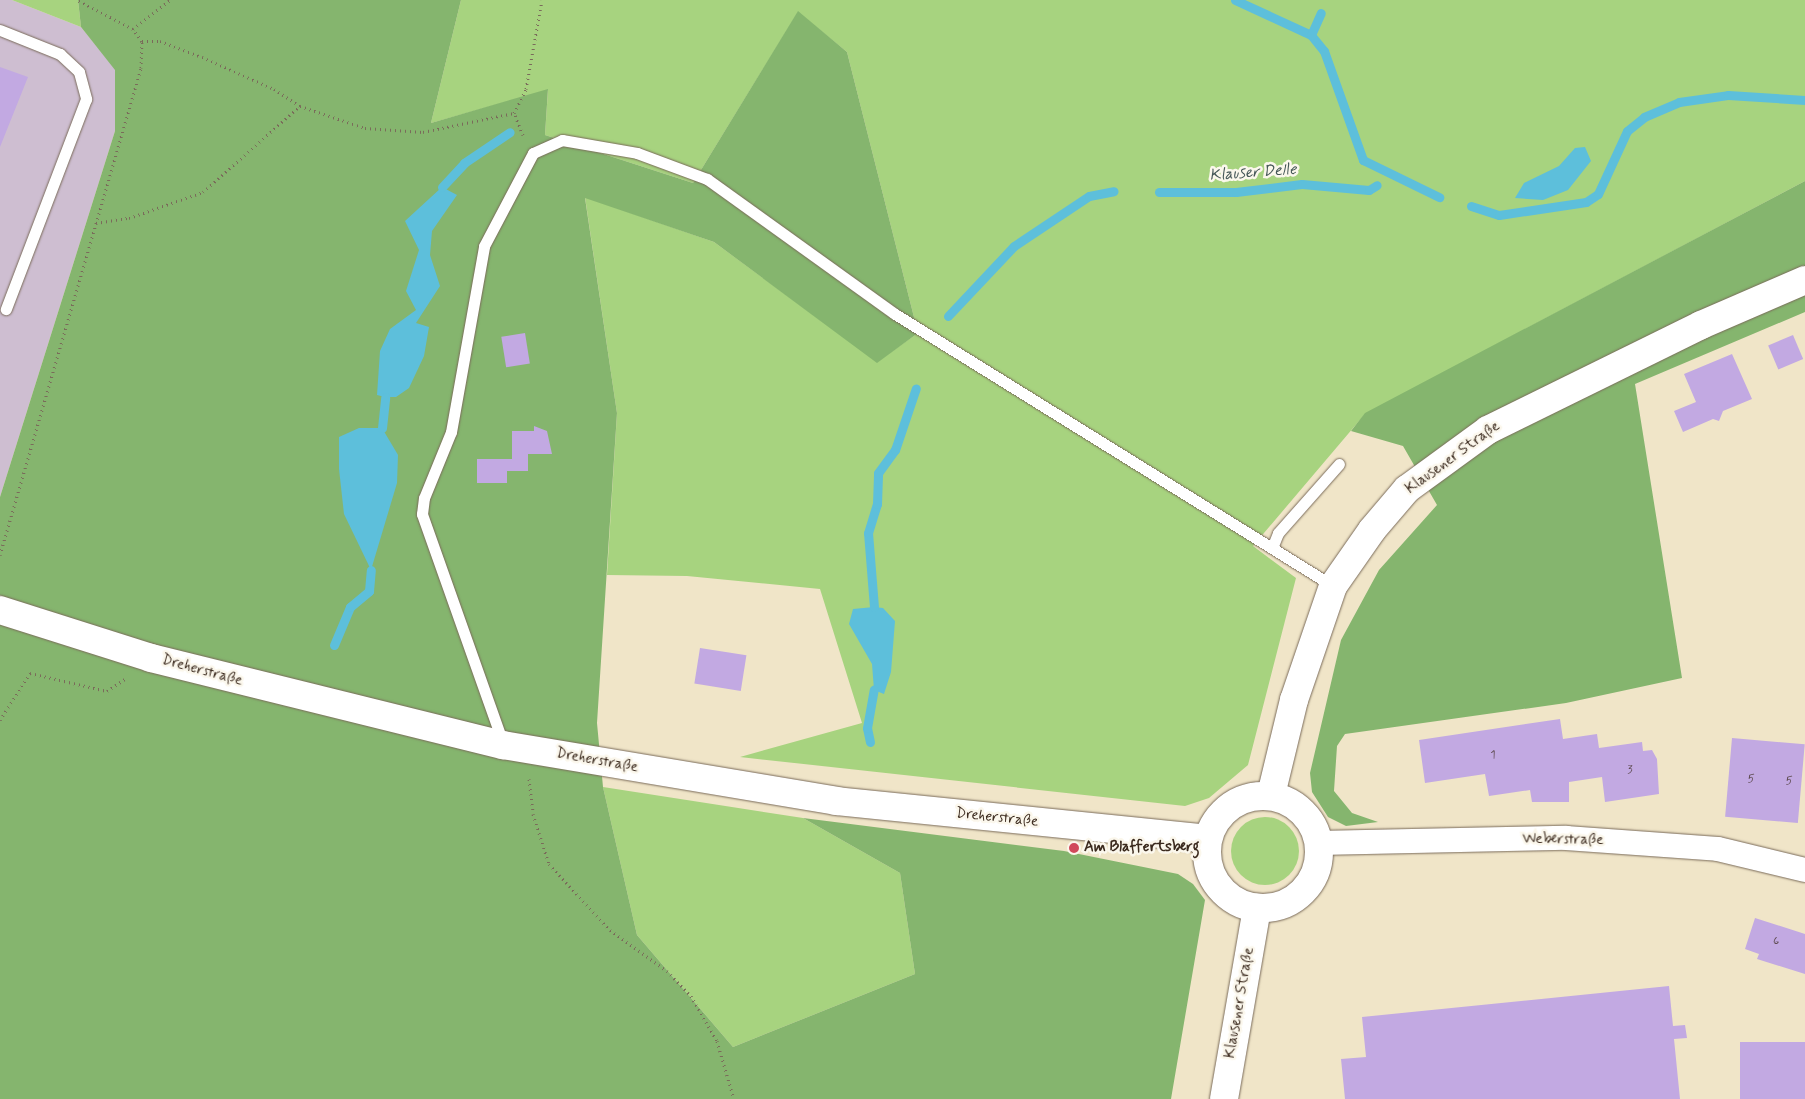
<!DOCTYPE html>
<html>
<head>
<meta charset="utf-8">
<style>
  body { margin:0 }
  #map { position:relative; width:1805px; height:1099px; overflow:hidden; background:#f0e5c8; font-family:Mynerve,sans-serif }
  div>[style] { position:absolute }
  .industrial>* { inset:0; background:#cebed1 }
  .green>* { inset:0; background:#a7d37f }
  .round { border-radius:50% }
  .forest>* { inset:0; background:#85b56e }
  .water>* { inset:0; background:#5dbfdb }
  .stream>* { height:9px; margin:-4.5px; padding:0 4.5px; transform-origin:4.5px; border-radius:4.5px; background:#5dbfdb }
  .building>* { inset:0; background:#c2a9e2; transform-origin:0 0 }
  .path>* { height:3px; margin-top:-1.5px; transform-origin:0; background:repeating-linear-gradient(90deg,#7a6b5a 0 1px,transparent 0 5px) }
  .roads { filter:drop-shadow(0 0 1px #7a6b5a) drop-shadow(0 0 1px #7a6b5a) }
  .service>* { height:11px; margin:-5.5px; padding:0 5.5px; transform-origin:5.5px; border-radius:5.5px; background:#fff }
  .minor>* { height:24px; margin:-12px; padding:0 12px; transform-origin:12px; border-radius:12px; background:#fff }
  .secondary>* { height:28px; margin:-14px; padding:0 14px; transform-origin:14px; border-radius:14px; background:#fff }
  .secondary>.ring { margin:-14px; padding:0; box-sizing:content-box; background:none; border:28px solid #fff; border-radius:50% }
  .dots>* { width:14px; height:14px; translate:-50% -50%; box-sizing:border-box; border:2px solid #fbf7ec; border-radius:50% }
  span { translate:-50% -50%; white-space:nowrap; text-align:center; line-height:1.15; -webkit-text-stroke:5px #fbf7ec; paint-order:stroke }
  .number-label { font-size:12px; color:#5d4a4f }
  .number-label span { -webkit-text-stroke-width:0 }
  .street-label { font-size:15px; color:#3b2a1e }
  .poi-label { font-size:15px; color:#3b2a1e; font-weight:700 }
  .left { translate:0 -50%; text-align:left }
  .water-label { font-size:16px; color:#455757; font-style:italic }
</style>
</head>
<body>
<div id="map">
  <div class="industrial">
    <div style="clip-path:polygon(0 0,12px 0,81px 27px,115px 69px,115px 131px,0 497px)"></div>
  </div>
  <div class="green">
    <div style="clip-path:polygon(12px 0,78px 0,81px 27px)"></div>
    <div style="clip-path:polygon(461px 0,1805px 0,1805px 181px,1365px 414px,1253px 546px,1296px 578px,1248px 765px,1209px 798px,1185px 806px,740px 757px,862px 723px,820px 589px,687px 576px,607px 575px,617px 413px,585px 197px,714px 242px,877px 362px,918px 333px,847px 52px,798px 12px,693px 183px,545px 135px,548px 90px,431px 123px)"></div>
    <div style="clip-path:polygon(603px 787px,803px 818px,900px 873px,915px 974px,733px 1047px,637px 935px)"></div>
    <div class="round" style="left:1231px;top:817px;width:68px;height:68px"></div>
  </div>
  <div class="forest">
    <div style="clip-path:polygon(78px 0,461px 0,431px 123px,548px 89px,545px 135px,693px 183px,798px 11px,847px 52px,918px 333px,877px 363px,714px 242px,585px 198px,617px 413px,597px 723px,603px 787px,637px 935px,733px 1047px,915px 974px,900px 873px,803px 818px,1064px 851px,1178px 874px,1193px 884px,1205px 900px,1171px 1099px,0 1099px,0 497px,115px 131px,115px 70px,81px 27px)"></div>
    <div style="clip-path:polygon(1805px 181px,1805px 312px,1635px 384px,1682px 678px,1566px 703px,1345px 734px,1337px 746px,1334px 791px,1352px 813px,1378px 822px,1346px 826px,1328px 817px,1312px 792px,1310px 773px,1341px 640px,1379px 570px,1437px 505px,1403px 446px,1351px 431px,1365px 413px)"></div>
  </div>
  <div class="water">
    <div style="clip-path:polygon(1585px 147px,1591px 161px,1568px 190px,1543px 200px,1515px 198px,1524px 183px,1559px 166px,1575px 148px)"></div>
    <div style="clip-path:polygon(442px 187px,457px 195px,432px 231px,430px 255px,440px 286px,416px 323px,429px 327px,424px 356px,409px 388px,396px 397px,385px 397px,377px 395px,380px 351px,390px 329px,416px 310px,406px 291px,419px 250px,405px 221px)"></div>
    <div style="clip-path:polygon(359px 428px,382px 428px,398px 455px,397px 483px,371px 570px,344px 514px,339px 469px,339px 437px)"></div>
    <div style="clip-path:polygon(874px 607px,883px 608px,895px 621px,891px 672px,884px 694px,874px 690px,872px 664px,849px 624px,853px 609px)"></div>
  </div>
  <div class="stream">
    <div style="left:1235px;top:0;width:84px;rotate:24.7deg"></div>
    <div style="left:1311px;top:35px;width:21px;rotate:51deg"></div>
    <div style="left:1324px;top:51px;width:116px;rotate:70.3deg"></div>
    <div style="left:1363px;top:160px;width:85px;rotate:26deg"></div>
    <div style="left:1311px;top:35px;width:24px;rotate:-66deg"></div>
    <div style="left:442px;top:187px;width:33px;rotate:-47deg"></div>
    <div style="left:464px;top:163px;width:55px;rotate:-34deg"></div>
    <div style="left:1159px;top:192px;width:77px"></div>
    <div style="left:1236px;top:192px;width:66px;rotate:-6.9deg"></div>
    <div style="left:1302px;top:184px;width:67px;rotate:5.1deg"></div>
    <div style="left:1369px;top:190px;width:9px;rotate:-32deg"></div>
    <div style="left:1471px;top:206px;width:29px;rotate:18deg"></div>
    <div style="left:1499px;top:215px;width:88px;rotate:-8.5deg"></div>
    <div style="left:1586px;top:202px;width:14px;rotate:-34deg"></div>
    <div style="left:1598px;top:194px;width:69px;rotate:-65.3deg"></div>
    <div style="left:1627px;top:131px;width:22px;rotate:-39deg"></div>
    <div style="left:1644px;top:117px;width:38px;rotate:-23deg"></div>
    <div style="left:1679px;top:102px;width:49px;rotate:-8.1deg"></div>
    <div style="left:1728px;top:95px;width:77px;rotate:3.7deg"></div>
    <div style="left:948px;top:316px;width:96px;rotate:-46.7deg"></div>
    <div style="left:1014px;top:246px;width:90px;rotate:-33.7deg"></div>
    <div style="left:1089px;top:196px;width:25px;rotate:-11deg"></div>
    <div style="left:382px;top:428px;width:31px;rotate:-84deg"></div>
    <div style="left:874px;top:607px;width:74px;rotate:-94.6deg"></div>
    <div style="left:868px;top:533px;width:30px;rotate:-73deg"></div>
    <div style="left:877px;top:504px;width:31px;rotate:-88deg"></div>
    <div style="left:878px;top:473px;width:29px;rotate:-54deg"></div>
    <div style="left:895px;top:450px;width:65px;rotate:-71.3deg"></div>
    <div style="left:334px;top:645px;width:41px;rotate:-67.2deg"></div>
    <div style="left:350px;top:607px;width:25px;rotate:-40deg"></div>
    <div style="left:369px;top:591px;width:21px;rotate:-85deg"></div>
    <div style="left:870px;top:742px;width:14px;rotate:-102deg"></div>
    <div style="left:867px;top:728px;width:39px;rotate:-80deg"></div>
  </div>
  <div class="building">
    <div style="clip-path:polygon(0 67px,28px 77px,0 147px)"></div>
    <div style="left:525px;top:333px;width:31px;height:24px;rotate:81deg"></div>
    <div style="left:1793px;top:335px;width:26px;height:27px;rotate:67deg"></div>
    <div style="clip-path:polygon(1732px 354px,1752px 399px,1723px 411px,1719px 421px,1713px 419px,1683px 432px,1674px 411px,1696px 402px,1684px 374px)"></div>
    <div style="clip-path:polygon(534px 426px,547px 431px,552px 454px,528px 454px,528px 471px,507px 471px,507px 483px,477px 483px,477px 459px,512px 459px,512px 431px,534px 431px)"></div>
    <div style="left:700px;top:648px;width:47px;height:36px;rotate:9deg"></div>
    <div style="clip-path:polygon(1560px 719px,1563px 739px,1597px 734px,1599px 748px,1642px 742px,1643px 751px,1652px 750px,1657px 759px,1659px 794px,1605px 802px,1602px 777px,1569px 782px,1569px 802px,1532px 802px,1530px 790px,1489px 796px,1485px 774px,1425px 783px,1419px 740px)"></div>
    <div style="left:1732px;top:738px;width:73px;height:79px;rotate:5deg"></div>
    <div style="clip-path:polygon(1755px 918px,1805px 934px,1805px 974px,1757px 959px,1759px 954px,1745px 949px)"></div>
    <div style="clip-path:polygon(1669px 986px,1673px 1026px,1685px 1025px,1687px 1038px,1674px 1039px,1680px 1099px,1345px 1099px,1341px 1059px,1366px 1057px,1362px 1017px)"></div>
    <div style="left:1740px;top:1042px;width:65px;height:57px"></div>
  </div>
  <div class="path">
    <div style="left:133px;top:29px;width:47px;rotate:-38.1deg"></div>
    <div style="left:142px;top:41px;width:18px"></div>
    <div style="left:160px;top:41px;width:45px;rotate:20.9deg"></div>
    <div style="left:202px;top:57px;width:79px;rotate:24deg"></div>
    <div style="left:274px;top:89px;width:31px;rotate:33deg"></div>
    <div style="left:300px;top:106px;width:69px;rotate:18.7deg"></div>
    <div style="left:365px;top:128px;width:58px;rotate:3.9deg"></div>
    <div style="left:423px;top:132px;width:93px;rotate:-11.8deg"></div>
    <div style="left:523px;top:135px;width:24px;rotate:-112deg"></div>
    <div style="left:514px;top:113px;width:27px;rotate:-63deg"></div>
    <div style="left:526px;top:89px;width:90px;rotate:-79.8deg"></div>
    <div style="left:96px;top:223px;width:33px;rotate:-9deg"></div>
    <div style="left:129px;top:218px;width:78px;rotate:-19.4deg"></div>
    <div style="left:203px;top:192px;width:130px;rotate:-41.6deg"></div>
    <div style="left:0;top:555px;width:507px;rotate:-73.85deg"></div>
    <div style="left:141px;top:68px;width:27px;rotate:-88deg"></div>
    <div style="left:142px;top:41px;width:15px;rotate:-127deg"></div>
    <div style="left:133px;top:29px;width:63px;rotate:-152.6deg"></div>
    <div style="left:0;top:720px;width:56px;rotate:-57.4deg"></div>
    <div style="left:30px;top:673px;width:79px;rotate:13.2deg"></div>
    <div style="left:107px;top:691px;width:22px;rotate:-34deg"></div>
    <div style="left:529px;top:779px;width:35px;rotate:83deg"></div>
    <div style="left:533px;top:814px;width:52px;rotate:72.3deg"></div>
    <div style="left:549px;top:864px;width:90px;rotate:47.3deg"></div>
    <div style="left:610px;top:930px;width:70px;rotate:35.7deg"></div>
    <div style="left:667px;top:971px;width:35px;rotate:46deg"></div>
    <div style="left:691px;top:996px;width:52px;rotate:60deg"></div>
    <div style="left:717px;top:1041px;width:60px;rotate:73.7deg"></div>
  </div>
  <div class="roads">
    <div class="service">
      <div style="left:0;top:30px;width:65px;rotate:21.8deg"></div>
      <div style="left:60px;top:54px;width:26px;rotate:43deg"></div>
      <div style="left:79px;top:72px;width:28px;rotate:75deg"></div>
      <div style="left:86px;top:99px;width:225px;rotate:110.9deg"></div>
      <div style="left:1272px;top:548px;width:16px;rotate:-68deg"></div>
      <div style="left:1278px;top:533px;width:92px;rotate:-48.5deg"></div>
      <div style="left:503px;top:743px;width:243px;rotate:-109.5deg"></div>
      <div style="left:422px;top:514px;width:16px;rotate:-83deg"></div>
      <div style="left:424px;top:498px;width:71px;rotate:-67.8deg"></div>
      <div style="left:451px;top:432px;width:189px;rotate:-79.9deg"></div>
      <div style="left:484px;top:246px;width:105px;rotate:-62.2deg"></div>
      <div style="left:533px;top:153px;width:32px;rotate:-24deg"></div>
      <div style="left:562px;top:140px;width:76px;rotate:9.8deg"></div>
      <div style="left:637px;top:153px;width:75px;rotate:20.4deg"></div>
      <div style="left:707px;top:179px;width:231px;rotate:35.7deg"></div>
      <div style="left:895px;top:314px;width:516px;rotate:31.84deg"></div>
    </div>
    <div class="minor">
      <div style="left:1318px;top:843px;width:248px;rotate:-1.2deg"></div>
      <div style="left:1566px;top:838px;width:152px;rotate:4.1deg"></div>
      <div style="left:1718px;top:849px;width:89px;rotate:13.6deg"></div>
    </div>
    <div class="secondary">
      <div style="left:0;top:610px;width:158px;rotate:17.6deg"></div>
      <div style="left:151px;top:658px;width:363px;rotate:13.9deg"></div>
      <div style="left:503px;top:745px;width:338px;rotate:9.5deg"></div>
      <div style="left:836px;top:801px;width:373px;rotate:5.8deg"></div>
      <div style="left:1271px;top:795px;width:98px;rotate:-76.4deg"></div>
      <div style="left:1294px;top:700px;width:120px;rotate:-71.1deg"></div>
      <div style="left:1333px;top:586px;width:68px;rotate:-55.1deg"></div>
      <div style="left:1372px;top:530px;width:54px;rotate:-49.5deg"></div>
      <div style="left:1407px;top:489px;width:100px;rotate:-36.1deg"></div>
      <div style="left:1488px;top:430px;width:237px;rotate:-26.2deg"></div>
      <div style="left:1701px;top:325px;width:113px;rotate:-23.4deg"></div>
      <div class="ring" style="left:1207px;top:796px;width:84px;height:84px"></div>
      <div style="left:1224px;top:1099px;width:194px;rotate:-80.2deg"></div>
    </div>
  </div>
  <div class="dots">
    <div style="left:1074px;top:848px;background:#d1495b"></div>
  </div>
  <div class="number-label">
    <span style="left:1493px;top:756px">1</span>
    <span style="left:1630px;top:771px">3</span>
    <span style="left:1751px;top:780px">5</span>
    <span style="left:1789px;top:782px">5</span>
    <span style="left:1776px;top:942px">6</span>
  </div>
  <div class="street-label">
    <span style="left:1453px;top:458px;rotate:-36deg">Klausener Straße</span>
    <span style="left:202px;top:671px;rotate:15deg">Dreherstraße</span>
    <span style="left:597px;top:761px;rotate:10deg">Dreherstraße</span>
    <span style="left:997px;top:818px;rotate:6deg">Dreherstraße</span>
    <span style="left:1563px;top:840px;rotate:1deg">Weberstraße</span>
    <span style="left:1240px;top:1003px;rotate:-80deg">Klausener Straße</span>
  </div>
  <div class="poi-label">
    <span class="left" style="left:1084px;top:848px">Am Blaffertsberg</span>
  </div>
  <div class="water-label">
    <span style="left:1253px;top:173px;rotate:-4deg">Klauser Delle</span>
  </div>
</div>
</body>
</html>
